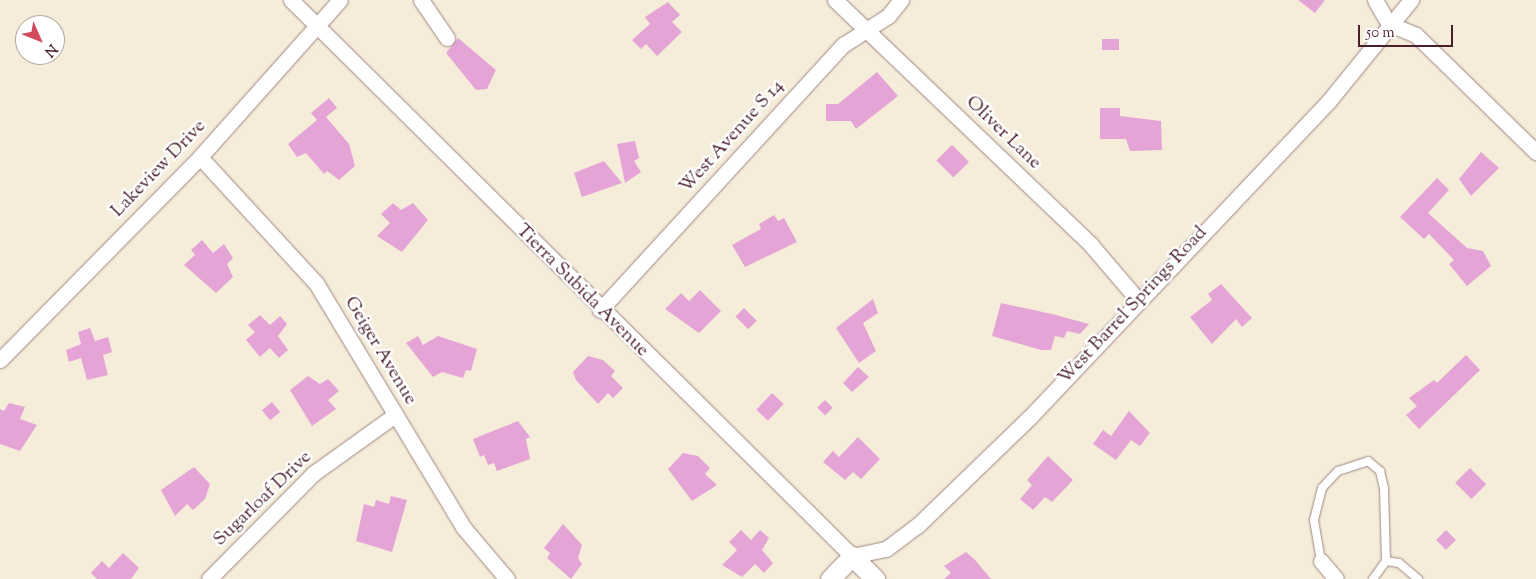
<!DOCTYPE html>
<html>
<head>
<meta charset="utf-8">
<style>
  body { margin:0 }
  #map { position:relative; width:1536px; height:579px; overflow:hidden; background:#f5edda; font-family:"Sorts Mill Goudy",serif }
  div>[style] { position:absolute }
  .building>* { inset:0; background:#e5a4d6; transform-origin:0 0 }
  .roads { filter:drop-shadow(0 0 1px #a08682) drop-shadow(0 0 1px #a08682) }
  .service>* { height:8px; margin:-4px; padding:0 4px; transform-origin:4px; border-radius:4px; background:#fff }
  .minor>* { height:15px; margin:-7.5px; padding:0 7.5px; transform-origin:7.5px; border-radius:7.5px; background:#fff }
  .tertiary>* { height:19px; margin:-9.5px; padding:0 9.5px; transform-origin:9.5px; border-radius:9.5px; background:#fff }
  span { translate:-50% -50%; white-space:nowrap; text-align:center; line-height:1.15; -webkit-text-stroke:5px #fff; paint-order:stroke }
  .street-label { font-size:19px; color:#4a1f2b }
  .north { position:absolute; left:15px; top:15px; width:50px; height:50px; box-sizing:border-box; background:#fff; border:1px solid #b7a5aa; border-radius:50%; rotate:134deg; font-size:14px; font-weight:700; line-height:20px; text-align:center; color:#4a1f2b }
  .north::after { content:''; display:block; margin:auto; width:18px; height:22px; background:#d1495b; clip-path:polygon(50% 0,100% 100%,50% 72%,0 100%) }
  .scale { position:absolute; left:1358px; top:25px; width:95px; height:22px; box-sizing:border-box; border:2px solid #4a1f2b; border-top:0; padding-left:6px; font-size:15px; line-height:18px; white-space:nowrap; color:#4a1f2b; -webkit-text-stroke:4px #fff; paint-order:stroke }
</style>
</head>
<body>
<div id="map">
  <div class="building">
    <div style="clip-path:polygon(1298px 0,1325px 0,1315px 13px)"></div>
    <div style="clip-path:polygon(668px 2px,680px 15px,672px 22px,682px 32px,657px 56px,646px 44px,641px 49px,632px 40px,650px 24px,645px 17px)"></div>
    <div style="clip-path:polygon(458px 38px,496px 70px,487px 89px,476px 90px,446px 53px)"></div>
    <div style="left:1102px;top:39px;width:17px;height:11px"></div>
    <div style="clip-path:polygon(877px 72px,898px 96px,856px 129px,851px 121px,826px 121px,826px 104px,838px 104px)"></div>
    <div style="clip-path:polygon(329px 98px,337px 108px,326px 117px,349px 144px,355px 166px,339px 180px,327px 171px,324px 174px,306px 153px,297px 157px,288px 144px,317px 120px,311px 113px)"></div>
    <div style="clip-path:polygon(1100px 108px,1120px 108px,1120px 116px,1161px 121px,1162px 150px,1130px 151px,1126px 139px,1100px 139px)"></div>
    <div style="clip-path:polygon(635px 141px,639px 158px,634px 161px,641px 172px,625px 183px,617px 144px)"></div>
    <div style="left:952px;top:145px;width:24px;height:22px;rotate:45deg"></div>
    <div style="clip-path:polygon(1481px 152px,1499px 168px,1471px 196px,1459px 179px)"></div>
    <div style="clip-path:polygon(604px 161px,622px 183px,582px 197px,574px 173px)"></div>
    <div style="clip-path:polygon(1437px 178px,1449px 190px,1428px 213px,1467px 248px,1483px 251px,1491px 266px,1467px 286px,1449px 264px,1454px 260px,1429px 234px,1424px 239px,1400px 217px)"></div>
    <div style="clip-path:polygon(393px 203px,401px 210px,413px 203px,428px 220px,402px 252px,377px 236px,390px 223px,381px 214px)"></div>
    <div style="clip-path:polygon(774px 215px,778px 221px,784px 218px,797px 242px,745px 267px,732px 245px,761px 229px,759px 224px)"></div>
    <div style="clip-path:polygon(202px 240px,213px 253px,224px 244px,233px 258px,227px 264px,233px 277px,216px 293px,184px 265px,195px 255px,191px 250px)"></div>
    <div style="clip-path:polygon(1221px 284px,1252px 318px,1242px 327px,1236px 319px,1212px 344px,1190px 317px,1212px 300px,1208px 294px)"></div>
    <div style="clip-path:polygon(700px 290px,721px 311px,699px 333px,665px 309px,681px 293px,689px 301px)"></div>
    <div style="clip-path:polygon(873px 299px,878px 313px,863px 323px,876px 351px,859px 363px,836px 328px)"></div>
    <div style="clip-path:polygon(1001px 303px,1052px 314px,1089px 324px,1080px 334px,1067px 331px,1064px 338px,1055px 336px,1051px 350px,1041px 350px,992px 336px)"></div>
    <div style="left:744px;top:308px;width:18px;height:12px;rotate:45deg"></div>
    <div style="clip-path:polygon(260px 315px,270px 325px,280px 316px,287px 324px,278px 336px,288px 350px,279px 358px,270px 348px,260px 357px,246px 340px,255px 332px,248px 325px)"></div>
    <div style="clip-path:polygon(90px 328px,95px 341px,108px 337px,112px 352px,103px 355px,108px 375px,87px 380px,81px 358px,69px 362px,66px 350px,81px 344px,78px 332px)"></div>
    <div style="clip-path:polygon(418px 336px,423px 345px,438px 336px,477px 349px,471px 371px,466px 370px,463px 378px,442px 372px,433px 377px,406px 343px)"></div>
    <div style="clip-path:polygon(1466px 355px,1480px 370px,1419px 429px,1406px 415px,1417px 406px,1409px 398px,1434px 380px,1437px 383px)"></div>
    <div style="clip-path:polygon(588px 356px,603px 360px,615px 371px,611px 376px,623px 388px,613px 398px,608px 393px,598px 404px,576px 380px,573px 372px)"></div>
    <div style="clip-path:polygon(858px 367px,869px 377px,852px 392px,843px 383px)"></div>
    <div style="clip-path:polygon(308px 376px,320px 384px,328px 379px,339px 391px,328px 400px,336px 409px,312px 426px,290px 390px)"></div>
    <div style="left:772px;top:393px;width:16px;height:23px;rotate:43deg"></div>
    <div style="left:825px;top:400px;width:11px;height:11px;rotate:45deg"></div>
    <div style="left:272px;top:402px;width:13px;height:13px;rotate:51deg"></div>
    <div style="clip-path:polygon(9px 403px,25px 407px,20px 419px,37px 425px,20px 451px,0 444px,0 409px,4px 411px)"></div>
    <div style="clip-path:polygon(1129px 411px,1150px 433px,1140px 446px,1131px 440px,1116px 460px,1093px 444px,1103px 430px,1111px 436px)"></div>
    <div style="clip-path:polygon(518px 421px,530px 437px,526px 439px,530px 459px,497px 471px,494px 463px,488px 465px,484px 455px,480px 457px,473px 439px)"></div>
    <div style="clip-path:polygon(858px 437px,880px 459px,861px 479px,853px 472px,845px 480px,823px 462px,833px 451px,839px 457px)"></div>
    <div style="clip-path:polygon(683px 453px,698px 456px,710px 468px,705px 474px,717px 485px,692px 501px,668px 469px)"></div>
    <div style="clip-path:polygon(1048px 456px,1073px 480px,1052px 502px,1045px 497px,1033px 510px,1020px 499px,1032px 485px,1027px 480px)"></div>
    <div style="clip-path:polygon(194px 467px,210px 484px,205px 499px,193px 510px,187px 504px,175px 516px,161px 490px)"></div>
    <div style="left:1470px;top:468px;width:23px;height:21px;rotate:45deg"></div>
    <div style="clip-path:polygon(391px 496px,407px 500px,392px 552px,356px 541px,364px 504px,374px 507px,376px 500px,389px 504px)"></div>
    <div style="clip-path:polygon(563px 524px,582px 545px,578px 558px,582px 564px,571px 579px,547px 558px,550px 553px,544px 548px)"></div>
    <div style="clip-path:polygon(741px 530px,751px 540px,760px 530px,769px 538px,762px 550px,773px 563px,764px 573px,755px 564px,742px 577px,722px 565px,737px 550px,729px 542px)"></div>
    <div style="left:1446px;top:530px;width:14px;height:14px;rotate:45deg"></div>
    <div style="clip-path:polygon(966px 552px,975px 560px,991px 579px,944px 579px,951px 573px,944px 566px)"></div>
    <div style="clip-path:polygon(123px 553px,139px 568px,131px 579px,97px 579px,91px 573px,102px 561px,109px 568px)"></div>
  </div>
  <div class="roads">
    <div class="service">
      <div style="left:1321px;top:561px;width:42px;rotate:-99.7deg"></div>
      <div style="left:1314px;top:520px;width:33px;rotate:-76deg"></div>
      <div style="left:1322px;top:488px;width:23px;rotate:-47deg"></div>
      <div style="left:1338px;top:471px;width:32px;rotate:-18deg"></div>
      <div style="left:1368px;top:461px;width:16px;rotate:40deg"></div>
      <div style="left:1380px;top:471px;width:18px;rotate:77deg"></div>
      <div style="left:1384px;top:489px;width:72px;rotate:88.4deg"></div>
      <div style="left:1386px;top:561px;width:13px;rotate:9deg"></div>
      <div style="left:1399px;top:563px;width:25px;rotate:40deg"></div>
      <div style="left:1373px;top:579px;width:22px;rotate:-54deg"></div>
    </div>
    <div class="minor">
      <div style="left:291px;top:0;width:790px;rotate:44.74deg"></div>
      <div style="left:852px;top:556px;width:35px;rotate:-12deg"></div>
      <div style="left:886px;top:549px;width:39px;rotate:-37deg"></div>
      <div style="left:917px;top:526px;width:158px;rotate:-44deg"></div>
      <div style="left:1031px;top:416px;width:432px;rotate:-46.6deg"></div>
      <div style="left:1328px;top:102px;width:132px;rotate:-50.9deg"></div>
      <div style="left:421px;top:0;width:46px;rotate:55.6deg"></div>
      <div style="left:835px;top:0;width:354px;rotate:43.7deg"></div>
      <div style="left:1091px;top:245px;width:72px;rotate:49.5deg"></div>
      <div style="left:1375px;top:0;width:28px;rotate:60deg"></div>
      <div style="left:1389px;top:24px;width:29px;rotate:22deg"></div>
      <div style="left:1416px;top:35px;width:168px;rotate:44.3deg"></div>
      <div style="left:200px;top:157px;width:171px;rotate:47.4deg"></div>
      <div style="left:316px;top:283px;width:285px;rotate:58.9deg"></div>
      <div style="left:463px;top:527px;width:68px;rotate:49.8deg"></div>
      <div style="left:600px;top:310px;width:360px;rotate:-47.5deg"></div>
      <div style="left:843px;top:45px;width:54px;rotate:-32.8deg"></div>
      <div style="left:888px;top:16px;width:21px;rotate:-51deg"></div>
      <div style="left:0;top:360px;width:285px;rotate:-45.4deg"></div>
      <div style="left:200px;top:157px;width:210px;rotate:-48.3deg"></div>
      <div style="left:1321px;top:561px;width:23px;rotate:50deg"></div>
      <div style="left:209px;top:579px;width:149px;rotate:-45.3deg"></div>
      <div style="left:314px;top:473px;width:100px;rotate:-35.6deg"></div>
    </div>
    <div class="tertiary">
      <div style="left:830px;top:579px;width:32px;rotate:-46deg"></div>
      <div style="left:852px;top:556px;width:33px;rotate:45deg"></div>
    </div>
  </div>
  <div class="street-label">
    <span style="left:1003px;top:133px;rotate:44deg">Oliver Lane</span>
    <span style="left:732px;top:137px;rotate:-48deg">West Avenue S 14</span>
    <span style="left:159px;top:169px;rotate:-46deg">Lakeview Drive</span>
    <span style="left:582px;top:291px;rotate:45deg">Tierra Subida Avenue</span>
    <span style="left:1133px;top:306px;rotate:-47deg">West Barrel Springs Road</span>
    <span style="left:380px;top:351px;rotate:59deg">Geiger Avenue</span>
    <span style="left:263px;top:499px;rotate:-44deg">Sugarloaf Drive</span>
  </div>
  <div class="north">N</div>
  <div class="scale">50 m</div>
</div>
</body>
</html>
